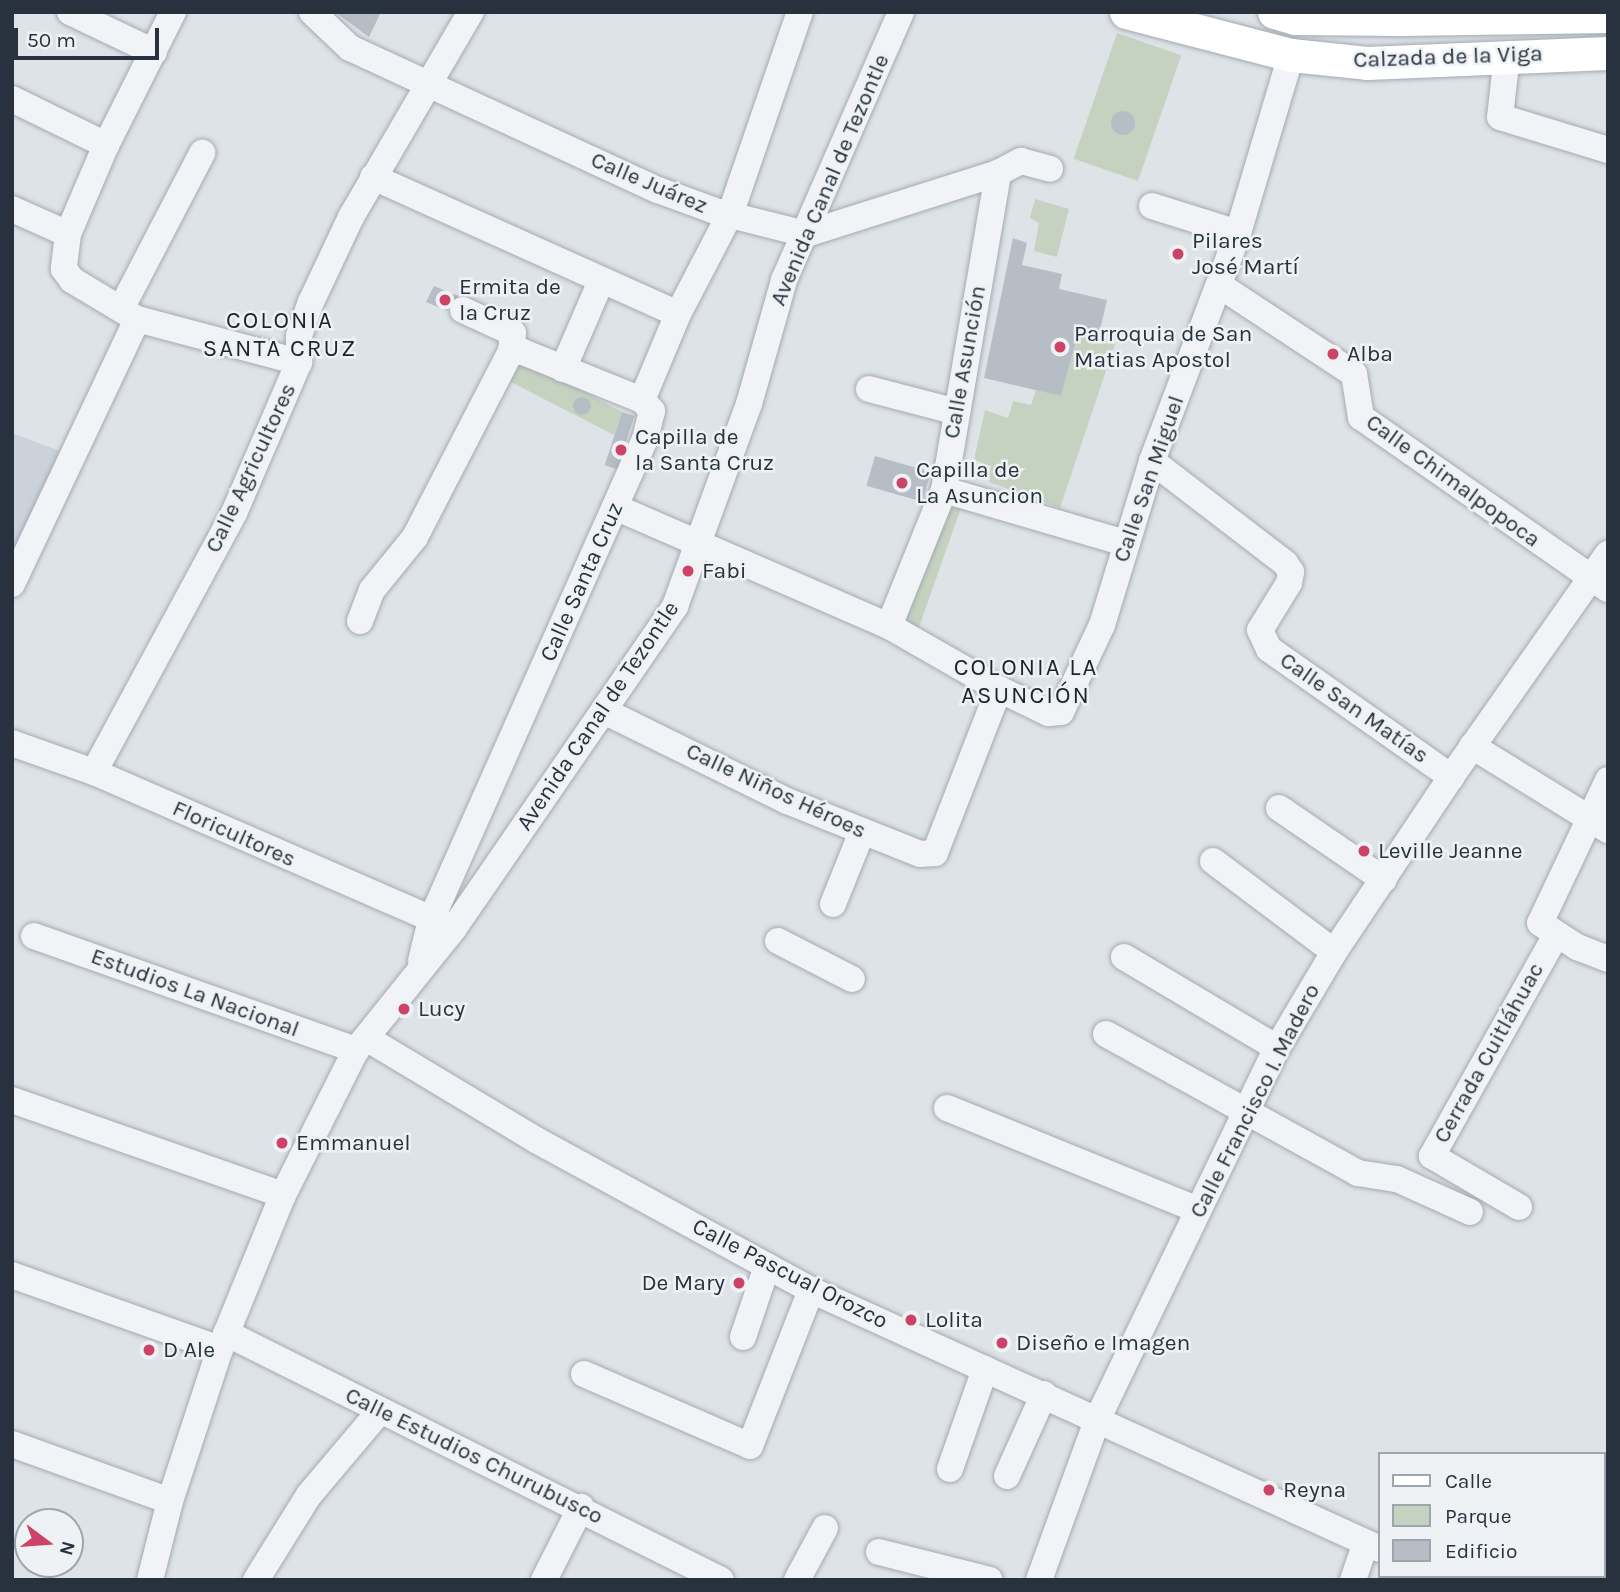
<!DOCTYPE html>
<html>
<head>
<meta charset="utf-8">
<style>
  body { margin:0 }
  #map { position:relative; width:1620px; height:1592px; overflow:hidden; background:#dee3e8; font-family:Karla,sans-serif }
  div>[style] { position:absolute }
  .built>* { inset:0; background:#ccd2da }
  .green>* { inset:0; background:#c6d2c0; transform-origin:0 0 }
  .building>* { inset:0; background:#b6bdc5; transform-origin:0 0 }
  .round { border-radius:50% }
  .roads { filter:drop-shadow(0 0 2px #a4aab2) drop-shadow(0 0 2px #a4aab2) }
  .minor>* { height:26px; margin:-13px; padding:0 13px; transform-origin:13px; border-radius:13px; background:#f1f3f6 }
  .major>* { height:33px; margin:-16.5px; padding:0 16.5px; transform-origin:16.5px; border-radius:16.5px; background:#fff }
  .dots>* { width:19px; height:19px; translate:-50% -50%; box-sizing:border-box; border:4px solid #eef2f5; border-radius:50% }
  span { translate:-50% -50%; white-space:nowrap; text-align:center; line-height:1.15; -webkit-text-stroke:5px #eef2f5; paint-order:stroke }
  .street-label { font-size:23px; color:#28323f }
  .poi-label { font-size:23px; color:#28323f }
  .left { translate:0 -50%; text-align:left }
  .right { translate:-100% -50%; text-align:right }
  .neighbourhood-label { font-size:24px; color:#1a232f; letter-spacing:2px }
  .frame { position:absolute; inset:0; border:14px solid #28323f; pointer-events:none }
  .legend { position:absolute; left:1378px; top:1452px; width:228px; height:126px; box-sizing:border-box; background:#eef2f5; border:2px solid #9fa5ac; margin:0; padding:9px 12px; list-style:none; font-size:21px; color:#28323f }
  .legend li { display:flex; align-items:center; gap:14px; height:35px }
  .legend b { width:35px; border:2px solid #9fa5ac }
  .north { position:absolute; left:14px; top:1508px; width:70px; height:70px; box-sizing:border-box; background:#eef2f5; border:2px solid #9fa5ac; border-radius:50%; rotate:106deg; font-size:19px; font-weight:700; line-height:28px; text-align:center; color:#28323f }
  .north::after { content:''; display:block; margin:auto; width:24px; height:32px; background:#cd4367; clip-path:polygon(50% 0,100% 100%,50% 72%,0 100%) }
  .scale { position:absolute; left:14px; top:28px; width:145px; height:32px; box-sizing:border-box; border:4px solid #28323f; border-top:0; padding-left:9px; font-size:21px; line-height:24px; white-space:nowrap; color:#28323f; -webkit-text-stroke:5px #eef2f5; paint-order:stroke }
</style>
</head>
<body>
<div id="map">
  <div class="built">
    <div style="clip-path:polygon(12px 433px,60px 451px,12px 568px)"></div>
  </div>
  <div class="green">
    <div style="left:1117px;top:33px;width:68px;height:133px;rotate:19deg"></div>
    <div style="clip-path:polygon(1035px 199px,1069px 209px,1057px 257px,1034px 251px,1039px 223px,1030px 218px)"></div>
    <div style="clip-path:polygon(1078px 334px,1115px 344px,1060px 508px,989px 482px,991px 466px,974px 460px,985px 410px,1008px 418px,1013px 401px,1031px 405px,1036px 390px,1061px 396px)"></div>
    <div style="clip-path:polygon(529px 362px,622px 412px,614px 435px,503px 378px,511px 363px)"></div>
    <div style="clip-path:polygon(948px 507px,961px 508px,918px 630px,909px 625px,904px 610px)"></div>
  </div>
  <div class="building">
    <div style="clip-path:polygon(335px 12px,381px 12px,369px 37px)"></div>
    <div class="round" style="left:1111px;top:111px;width:24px;height:24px"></div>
    <div style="clip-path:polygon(1013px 238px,1027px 243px,1022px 265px,1062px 274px,1059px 289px,1107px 300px,1098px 339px,1078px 334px,1061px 396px,984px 378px)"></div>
    <div style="clip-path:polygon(434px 286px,458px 296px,447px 311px,426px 302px)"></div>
    <div class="round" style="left:573px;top:397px;width:18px;height:18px"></div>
    <div style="left:622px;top:412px;width:13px;height:56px;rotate:18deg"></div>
    <div style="left:875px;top:456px;width:58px;height:31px;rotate:16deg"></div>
  </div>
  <div class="roads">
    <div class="minor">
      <div style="left:70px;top:12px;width:93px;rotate:25.5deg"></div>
      <div style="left:173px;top:12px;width:149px;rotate:116.7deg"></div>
      <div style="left:106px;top:145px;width:97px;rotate:113.1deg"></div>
      <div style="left:68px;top:234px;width:35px;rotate:97deg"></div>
      <div style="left:64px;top:269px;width:14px;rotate:54deg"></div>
      <div style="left:72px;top:280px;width:76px;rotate:31deg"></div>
      <div style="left:137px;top:319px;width:168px;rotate:14.9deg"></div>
      <div style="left:312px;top:12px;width:52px;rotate:43.5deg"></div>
      <div style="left:350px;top:48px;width:339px;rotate:24.8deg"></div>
      <div style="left:658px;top:190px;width:64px;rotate:20.1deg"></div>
      <div style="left:718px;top:212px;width:91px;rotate:14deg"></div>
      <div style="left:806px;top:234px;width:201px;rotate:-17.6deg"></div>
      <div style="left:998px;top:173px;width:26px;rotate:-28deg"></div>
      <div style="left:1021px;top:161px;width:30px;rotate:15deg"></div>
      <div style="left:1507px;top:55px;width:62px;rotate:96.4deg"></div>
      <div style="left:1500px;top:117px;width:113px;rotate:17deg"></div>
      <div style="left:12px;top:99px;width:105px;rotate:26.1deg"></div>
      <div style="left:373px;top:177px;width:334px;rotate:24.2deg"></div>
      <div style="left:1152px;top:206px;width:90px;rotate:17.4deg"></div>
      <div style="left:12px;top:209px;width:61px;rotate:24.1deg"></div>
      <div style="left:1219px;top:285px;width:162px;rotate:33.4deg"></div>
      <div style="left:1354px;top:374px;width:44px;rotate:80.8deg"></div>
      <div style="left:1361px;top:417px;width:301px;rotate:34.9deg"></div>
      <div style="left:122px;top:307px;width:174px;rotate:-62.5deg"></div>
      <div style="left:463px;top:310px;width:55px;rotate:24.7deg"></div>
      <div style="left:513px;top:333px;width:18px;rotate:96deg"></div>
      <div style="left:511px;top:351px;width:12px;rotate:5deg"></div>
      <div style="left:523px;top:352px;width:128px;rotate:22deg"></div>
      <div style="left:563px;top:369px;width:96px;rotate:-66.6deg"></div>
      <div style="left:869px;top:389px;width:91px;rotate:14.6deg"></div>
      <div style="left:1152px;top:461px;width:168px;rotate:37.5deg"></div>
      <div style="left:1285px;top:563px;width:11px;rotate:56deg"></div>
      <div style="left:1291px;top:572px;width:11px;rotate:100deg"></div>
      <div style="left:1289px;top:583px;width:55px;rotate:121.7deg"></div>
      <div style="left:1260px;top:630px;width:21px;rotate:65deg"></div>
      <div style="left:1269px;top:649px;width:223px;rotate:35.1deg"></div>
      <div style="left:944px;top:490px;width:189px;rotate:16.3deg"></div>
      <div style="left:615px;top:507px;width:299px;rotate:23.5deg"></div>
      <div style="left:889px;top:626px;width:127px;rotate:29.8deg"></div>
      <div style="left:999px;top:689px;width:55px;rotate:26.1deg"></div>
      <div style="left:1048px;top:713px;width:13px;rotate:-4deg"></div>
      <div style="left:1061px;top:712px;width:96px;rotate:-64.8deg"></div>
      <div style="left:1102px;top:625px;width:171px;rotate:-73deg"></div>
      <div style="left:1152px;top:461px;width:244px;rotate:-69.3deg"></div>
      <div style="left:1238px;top:233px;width:186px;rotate:-73.4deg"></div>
      <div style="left:12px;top:584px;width:293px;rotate:-64.7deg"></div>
      <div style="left:360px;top:621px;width:33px;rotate:-69deg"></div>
      <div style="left:372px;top:590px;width:68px;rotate:-50.9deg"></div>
      <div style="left:415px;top:537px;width:209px;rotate:-62.7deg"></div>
      <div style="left:889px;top:626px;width:147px;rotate:-68deg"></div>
      <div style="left:944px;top:490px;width:322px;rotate:-80.3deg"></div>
      <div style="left:606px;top:712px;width:202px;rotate:26.2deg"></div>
      <div style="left:787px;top:801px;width:143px;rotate:21.7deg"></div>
      <div style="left:920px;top:854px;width:15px;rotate:-4deg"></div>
      <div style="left:935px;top:853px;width:176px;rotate:-68.7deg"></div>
      <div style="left:12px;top:743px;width:87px;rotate:19.5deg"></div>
      <div style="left:94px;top:772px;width:384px;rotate:23.5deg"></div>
      <div style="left:1472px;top:746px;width:160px;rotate:31.7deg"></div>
      <div style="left:94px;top:772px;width:294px;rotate:-61.6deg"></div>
      <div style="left:234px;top:513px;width:164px;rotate:-66.7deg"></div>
      <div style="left:299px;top:362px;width:26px;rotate:-90deg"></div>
      <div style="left:299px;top:336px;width:36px;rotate:-71deg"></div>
      <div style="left:311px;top:302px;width:94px;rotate:-64.8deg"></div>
      <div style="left:351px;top:217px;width:238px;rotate:-59.7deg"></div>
      <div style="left:1608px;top:780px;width:158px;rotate:115.4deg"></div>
      <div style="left:1540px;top:923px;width:44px;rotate:33deg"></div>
      <div style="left:1577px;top:947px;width:33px;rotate:21deg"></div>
      <div style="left:1279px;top:808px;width:127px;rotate:34.4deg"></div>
      <div style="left:1213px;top:861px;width:151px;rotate:36.9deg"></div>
      <div style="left:833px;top:904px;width:78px;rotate:-68.1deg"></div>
      <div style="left:34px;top:936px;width:342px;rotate:19.5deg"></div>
      <div style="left:778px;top:941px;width:83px;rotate:27.2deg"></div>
      <div style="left:1124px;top:957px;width:178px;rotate:30.7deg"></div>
      <div style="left:421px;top:961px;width:42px;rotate:-76.3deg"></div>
      <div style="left:431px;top:920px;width:526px;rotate:-66.02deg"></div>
      <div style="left:645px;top:439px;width:29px;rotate:-76deg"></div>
      <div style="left:652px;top:411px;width:15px;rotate:-132deg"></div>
      <div style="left:642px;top:400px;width:93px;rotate:-67.3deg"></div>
      <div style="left:678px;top:314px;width:115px;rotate:-62.5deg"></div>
      <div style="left:731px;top:212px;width:212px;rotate:-71deg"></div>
      <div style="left:1106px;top:1034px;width:288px;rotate:28.9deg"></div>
      <div style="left:1358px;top:1173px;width:39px;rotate:9deg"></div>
      <div style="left:1397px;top:1179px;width:80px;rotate:24.3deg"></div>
      <div style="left:368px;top:1039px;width:196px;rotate:31deg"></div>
      <div style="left:536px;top:1140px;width:313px;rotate:28.6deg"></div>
      <div style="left:811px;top:1290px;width:625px;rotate:24.47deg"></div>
      <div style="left:12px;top:1100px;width:287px;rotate:19.3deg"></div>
      <div style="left:947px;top:1108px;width:271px;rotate:22.1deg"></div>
      <div style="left:1519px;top:1207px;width:101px;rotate:-149.6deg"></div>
      <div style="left:1432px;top:1156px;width:253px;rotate:-60.7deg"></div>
      <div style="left:12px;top:1275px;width:221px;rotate:19.6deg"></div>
      <div style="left:226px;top:1333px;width:553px;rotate:26.52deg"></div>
      <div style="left:743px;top:1337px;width:75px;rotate:-71.3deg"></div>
      <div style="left:584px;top:1374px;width:181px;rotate:23.4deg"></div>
      <div style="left:750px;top:1446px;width:168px;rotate:-68.6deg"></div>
      <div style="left:12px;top:1444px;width:168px;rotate:19.8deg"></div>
      <div style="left:950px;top:1469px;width:106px;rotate:-70.7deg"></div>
      <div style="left:1007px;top:1476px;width:90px;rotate:-65.7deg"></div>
      <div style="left:879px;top:1552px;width:114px;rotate:14.2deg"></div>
      <div style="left:1438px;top:1576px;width:9px;rotate:27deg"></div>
      <div style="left:150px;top:1580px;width:81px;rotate:-75.8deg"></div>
      <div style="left:170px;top:1501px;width:160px;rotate:-71.8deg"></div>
      <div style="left:220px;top:1349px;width:166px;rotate:-67.8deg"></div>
      <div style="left:283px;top:1195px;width:162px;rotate:-63.3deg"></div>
      <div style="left:356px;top:1050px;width:156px;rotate:-51.2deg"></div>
      <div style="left:454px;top:928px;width:391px;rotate:-55.5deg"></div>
      <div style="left:675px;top:606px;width:215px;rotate:-69.9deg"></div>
      <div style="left:749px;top:404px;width:129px;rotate:-74.2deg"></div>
      <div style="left:784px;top:280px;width:292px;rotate:-66.4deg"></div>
      <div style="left:256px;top:1580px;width:100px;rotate:-58.1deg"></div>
      <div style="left:309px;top:1495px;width:110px;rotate:-49.8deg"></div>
      <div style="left:544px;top:1580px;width:82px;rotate:-63.1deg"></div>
      <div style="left:797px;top:1580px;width:59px;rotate:-61.7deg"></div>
      <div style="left:1039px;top:1580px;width:172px;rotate:-70deg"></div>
      <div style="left:1098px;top:1418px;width:411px;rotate:-64.2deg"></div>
      <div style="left:1277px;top:1048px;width:112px;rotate:-59.3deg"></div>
      <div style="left:1334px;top:952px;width:211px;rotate:-56.2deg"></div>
      <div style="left:1451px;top:777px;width:273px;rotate:-54.9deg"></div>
      <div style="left:1353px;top:1580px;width:39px;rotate:-71deg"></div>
    </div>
    <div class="major">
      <div style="left:1126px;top:12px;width:171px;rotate:14.6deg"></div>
      <div style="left:1291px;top:55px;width:76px;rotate:6deg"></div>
      <div style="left:1367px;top:63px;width:241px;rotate:-2.4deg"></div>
      <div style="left:1274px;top:12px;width:22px;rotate:16deg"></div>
      <div style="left:1295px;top:18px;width:105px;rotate:0.5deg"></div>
      <div style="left:1400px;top:19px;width:208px;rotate:-0.8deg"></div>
    </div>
  </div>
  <div class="dots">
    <div style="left:1178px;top:254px;background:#cd4367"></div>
    <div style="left:445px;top:300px;background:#cd4367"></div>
    <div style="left:1060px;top:347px;background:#cd4367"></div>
    <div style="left:1333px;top:354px;background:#cd4367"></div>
    <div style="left:621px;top:450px;background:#cd4367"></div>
    <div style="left:902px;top:483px;background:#cd4367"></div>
    <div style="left:688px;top:571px;background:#cd4367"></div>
    <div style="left:1364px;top:851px;background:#cd4367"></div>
    <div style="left:404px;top:1009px;background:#cd4367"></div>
    <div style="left:282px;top:1143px;background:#cd4367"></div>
    <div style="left:739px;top:1283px;background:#cd4367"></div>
    <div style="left:911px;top:1320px;background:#cd4367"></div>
    <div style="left:1002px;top:1343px;background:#cd4367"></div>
    <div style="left:149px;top:1350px;background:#cd4367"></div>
    <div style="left:1269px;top:1490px;background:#cd4367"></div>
  </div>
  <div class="street-label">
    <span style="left:1448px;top:57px;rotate:-2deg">Calzada de la Viga</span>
    <span style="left:830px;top:180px;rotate:-67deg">Avenida Canal de Tezontle</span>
    <span style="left:649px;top:183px;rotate:23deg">Calle Juárez</span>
    <span style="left:965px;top:362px;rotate:-80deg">Calle Asunción</span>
    <span style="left:251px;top:468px;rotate:-65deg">Calle Agricultores</span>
    <span style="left:1149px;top:479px;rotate:-71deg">Calle San Miguel</span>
    <span style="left:1453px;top:481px;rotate:36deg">Calle Chimalpopoca</span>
    <span style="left:582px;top:582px;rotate:-66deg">Calle Santa Cruz</span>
    <span style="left:1354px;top:708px;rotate:35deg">Calle San Matías</span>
    <span style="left:598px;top:716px;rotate:-56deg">Avenida Canal de Tezontle</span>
    <span style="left:776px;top:791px;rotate:25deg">Calle Niños Héroes</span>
    <span style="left:234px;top:834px;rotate:24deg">Floricultores</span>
    <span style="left:195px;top:993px;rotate:20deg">Estudios La Nacional</span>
    <span style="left:1489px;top:1053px;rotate:-61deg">Cerrada Cuitláhuac</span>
    <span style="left:1255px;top:1101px;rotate:-63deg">Calle Francisco I. Madero</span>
    <span style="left:790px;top:1274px;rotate:27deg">Calle Pascual Orozco</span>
    <span style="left:474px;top:1456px;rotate:26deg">Calle Estudios Churubusco</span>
  </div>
  <div class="poi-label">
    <span class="left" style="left:1192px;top:254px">Pilares<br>José Martí</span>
    <span class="left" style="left:459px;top:300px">Ermita de<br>la Cruz</span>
    <span class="left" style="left:1074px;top:347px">Parroquia de San<br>Matias Apostol</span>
    <span class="left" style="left:1347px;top:354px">Alba</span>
    <span class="left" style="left:635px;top:450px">Capilla de<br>la Santa Cruz</span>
    <span class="left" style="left:916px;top:483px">Capilla de<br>La Asuncion</span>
    <span class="left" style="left:702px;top:571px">Fabi</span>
    <span class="left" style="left:1378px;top:851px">Leville Jeanne</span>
    <span class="left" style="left:418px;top:1009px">Lucy</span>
    <span class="left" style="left:296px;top:1143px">Emmanuel</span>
    <span class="right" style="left:725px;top:1283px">De Mary</span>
    <span class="left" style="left:925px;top:1320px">Lolita</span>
    <span class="left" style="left:1016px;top:1343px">Diseño e Imagen</span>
    <span class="left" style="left:163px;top:1350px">D Ale</span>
    <span class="left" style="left:1283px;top:1490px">Reyna</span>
  </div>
  <div class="neighbourhood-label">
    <span style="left:280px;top:335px">COLONIA<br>SANTA CRUZ</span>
    <span style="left:1026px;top:682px">COLONIA LA<br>ASUNCIÓN</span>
  </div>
  <div class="frame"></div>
  <ul class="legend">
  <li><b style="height:9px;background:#fff"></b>Calle</li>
  <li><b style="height:19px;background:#c6d2c0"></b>Parque</li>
  <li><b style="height:19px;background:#b6bdc5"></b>Edificio</li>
  </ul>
  <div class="north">N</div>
  <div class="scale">50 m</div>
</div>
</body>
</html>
